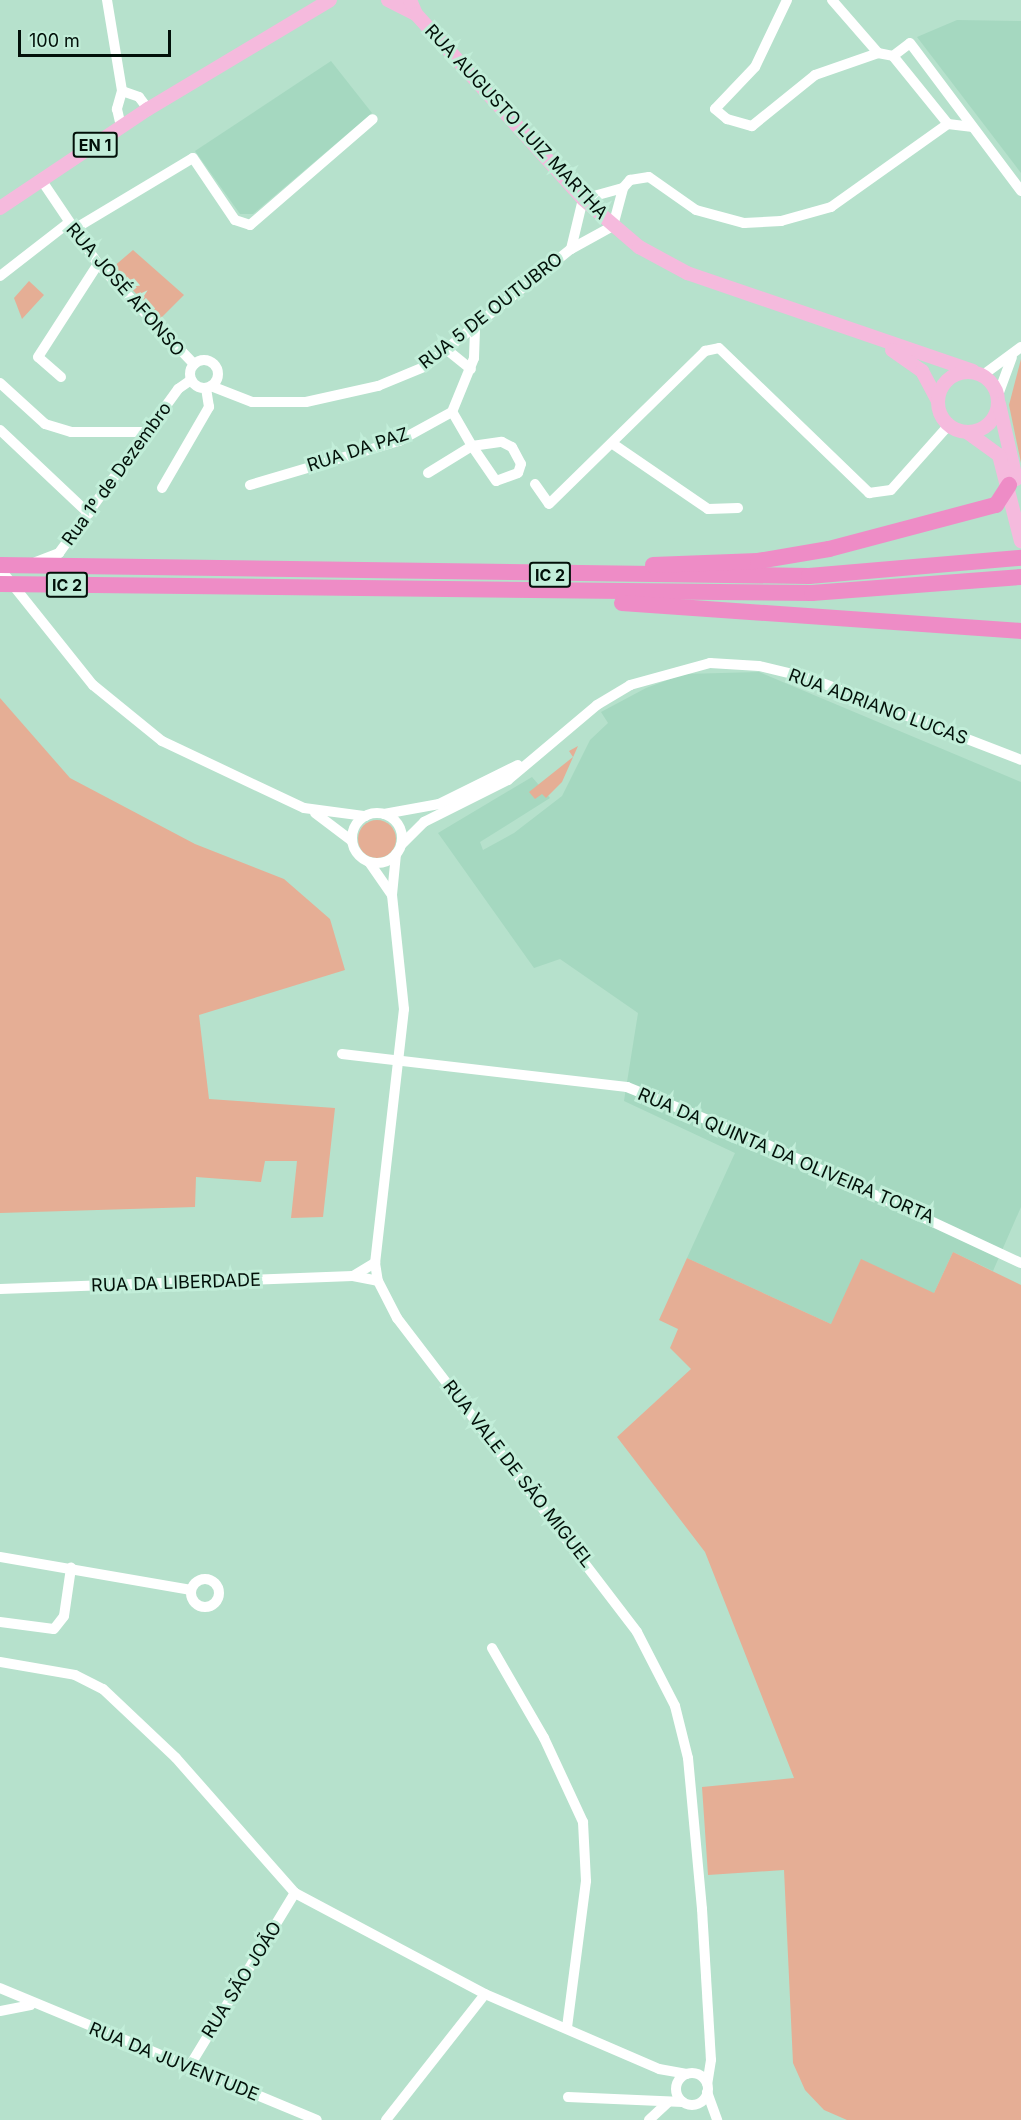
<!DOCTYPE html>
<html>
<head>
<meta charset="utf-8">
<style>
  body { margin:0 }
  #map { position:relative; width:1021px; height:2120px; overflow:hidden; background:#b6e1cc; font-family:Inter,sans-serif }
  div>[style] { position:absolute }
  .built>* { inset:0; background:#a5d8c0 }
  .green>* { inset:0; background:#e5ae95 }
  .round { border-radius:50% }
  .minor>* { height:10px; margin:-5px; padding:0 5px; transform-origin:5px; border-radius:5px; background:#fff }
  .minor>.ring { margin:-5px; padding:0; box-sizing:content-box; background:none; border:10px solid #fff; border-radius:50% }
  .major>* { height:14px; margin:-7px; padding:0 7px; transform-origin:7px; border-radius:7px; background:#f5badd }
  .major>.ring { margin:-7px; padding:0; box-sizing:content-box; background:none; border:14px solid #f5badd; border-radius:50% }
  .highway>* { height:16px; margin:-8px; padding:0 8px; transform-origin:8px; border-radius:8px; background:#ee8cc6 }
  span { translate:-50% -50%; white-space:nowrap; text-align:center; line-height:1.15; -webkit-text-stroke:6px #c2eed9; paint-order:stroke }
  .shield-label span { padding:2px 4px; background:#c2eed9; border:2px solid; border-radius:4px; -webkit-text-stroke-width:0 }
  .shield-label { font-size:16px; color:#021009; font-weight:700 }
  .street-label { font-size:18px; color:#021009 }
  .scale { position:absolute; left:18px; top:30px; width:153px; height:27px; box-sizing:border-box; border:3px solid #021009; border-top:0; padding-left:8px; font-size:18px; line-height:21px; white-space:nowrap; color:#021009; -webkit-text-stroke:4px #c2eed9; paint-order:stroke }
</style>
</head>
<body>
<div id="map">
  <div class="built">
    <div style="clip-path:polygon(957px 20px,1021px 21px,1021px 173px,917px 37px)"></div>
    <div style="clip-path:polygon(331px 61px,372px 113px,253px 214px,240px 214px,195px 151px)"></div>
    <div style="clip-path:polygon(759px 672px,1021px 782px,1021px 1207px,993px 1271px,953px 1252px,934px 1293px,831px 1324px,687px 1258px,735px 1153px,624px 1101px,638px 1013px,560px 959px,534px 968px,438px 833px,532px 777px,550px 798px,480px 842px,483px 850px,514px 833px,562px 796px,590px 740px,608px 723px,601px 712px,646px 688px,684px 674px)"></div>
  </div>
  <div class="green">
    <div style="clip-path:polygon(133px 250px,184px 295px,160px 319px,112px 268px)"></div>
    <div style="clip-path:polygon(29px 281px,44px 295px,22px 319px,14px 298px)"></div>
    <div style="clip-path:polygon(1021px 359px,1021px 463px,1009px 405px)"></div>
    <div style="clip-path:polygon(0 698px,70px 778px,195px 844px,284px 879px,330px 919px,345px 970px,199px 1015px,209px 1099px,335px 1108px,323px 1217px,291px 1218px,297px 1161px,265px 1161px,261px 1182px,196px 1177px,195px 1207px,0 1213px)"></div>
    <div style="clip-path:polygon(578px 746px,562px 782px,546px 798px,542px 794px,535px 799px,529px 792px,573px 757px,569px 751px)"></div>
    <div class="round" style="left:358px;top:820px;width:38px;height:38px"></div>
    <div style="clip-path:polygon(953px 1252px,1021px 1285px,1021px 2120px,847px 2120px,824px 2110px,805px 2090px,793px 2063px,784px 1870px,708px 1875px,702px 1787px,794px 1778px,705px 1552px,617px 1437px,691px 1369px,670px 1348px,678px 1329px,659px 1320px,687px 1258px,831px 1324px,861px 1259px,934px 1293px)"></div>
  </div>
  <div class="minor">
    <div style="left:107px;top:0;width:92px;rotate:80.6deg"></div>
    <div style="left:122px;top:91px;width:19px;rotate:106deg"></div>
    <div style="left:117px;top:109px;width:17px;rotate:77deg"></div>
    <div style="left:787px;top:0;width:74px;rotate:115.5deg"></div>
    <div style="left:755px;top:67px;width:58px;rotate:133.6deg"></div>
    <div style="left:715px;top:109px;width:16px;rotate:40deg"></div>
    <div style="left:727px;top:119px;width:26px;rotate:16deg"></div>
    <div style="left:752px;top:126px;width:81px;rotate:-39deg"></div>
    <div style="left:815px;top:75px;width:67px;rotate:-19.2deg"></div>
    <div style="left:832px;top:0;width:70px;rotate:49deg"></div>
    <div style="left:878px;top:53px;width:15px;rotate:11deg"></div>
    <div style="left:893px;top:56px;width:21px;rotate:-37deg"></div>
    <div style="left:910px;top:43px;width:185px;rotate:53.1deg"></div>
    <div style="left:893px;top:56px;width:87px;rotate:51deg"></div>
    <div style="left:122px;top:91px;width:18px;rotate:19deg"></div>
    <div style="left:139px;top:97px;width:15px;rotate:53deg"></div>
    <div style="left:42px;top:181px;width:100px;rotate:56deg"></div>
    <div style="left:98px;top:264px;width:139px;rotate:46.2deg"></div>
    <div style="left:71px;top:231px;width:142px;rotate:-30.9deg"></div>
    <div style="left:193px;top:158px;width:75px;rotate:55.9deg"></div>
    <div style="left:235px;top:220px;width:16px;rotate:18deg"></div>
    <div style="left:250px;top:225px;width:162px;rotate:-40.8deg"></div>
    <div style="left:571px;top:249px;width:51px;rotate:-76.5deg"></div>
    <div style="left:583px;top:199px;width:41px;rotate:-15.4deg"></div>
    <div style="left:0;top:276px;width:85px;rotate:-37.8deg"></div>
    <div style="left:446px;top:349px;width:32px;rotate:39deg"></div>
    <div class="ring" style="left:190px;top:360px;width:18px;height:18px"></div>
    <div style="left:983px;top:375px;width:47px;rotate:-36.4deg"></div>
    <div style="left:61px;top:377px;width:30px;rotate:-139deg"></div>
    <div style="left:38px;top:357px;width:111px;rotate:-57.2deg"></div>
    <div style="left:0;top:383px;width:61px;rotate:42.3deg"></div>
    <div style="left:45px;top:424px;width:27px;rotate:17deg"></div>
    <div style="left:71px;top:432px;width:80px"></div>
    <div style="left:211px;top:386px;width:44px;rotate:21.3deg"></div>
    <div style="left:252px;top:402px;width:54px"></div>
    <div style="left:306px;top:402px;width:74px;rotate:-12.5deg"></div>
    <div style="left:378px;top:386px;width:50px;rotate:-22.4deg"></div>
    <div style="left:424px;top:367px;width:189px;rotate:-38.8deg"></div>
    <div style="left:571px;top:249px;width:48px;rotate:-28.7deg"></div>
    <div style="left:613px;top:226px;width:39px;rotate:-75deg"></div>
    <div style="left:623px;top:188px;width:11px;rotate:-49deg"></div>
    <div style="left:630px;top:180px;width:19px;rotate:-9deg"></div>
    <div style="left:649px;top:177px;width:57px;rotate:35.1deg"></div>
    <div style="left:696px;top:210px;width:50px;rotate:15.2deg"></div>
    <div style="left:744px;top:223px;width:37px;rotate:-3deg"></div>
    <div style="left:781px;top:221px;width:52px;rotate:-15.6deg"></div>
    <div style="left:831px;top:207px;width:143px;rotate:-35.4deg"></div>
    <div style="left:948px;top:124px;width:23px;rotate:7deg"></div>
    <div style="left:998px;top:395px;width:40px;rotate:-69.8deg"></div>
    <div style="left:0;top:430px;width:122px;rotate:43.3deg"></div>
    <div style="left:613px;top:444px;width:115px;rotate:34.4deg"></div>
    <div style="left:708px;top:509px;width:30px;rotate:-2deg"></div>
    <div style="left:428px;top:473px;width:52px;rotate:-31.5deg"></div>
    <div style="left:472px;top:446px;width:30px;rotate:-8deg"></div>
    <div style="left:502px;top:442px;width:11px;rotate:27deg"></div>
    <div style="left:512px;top:447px;width:19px;rotate:62deg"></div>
    <div style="left:521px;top:464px;width:9px;rotate:108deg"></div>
    <div style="left:518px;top:473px;width:23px;rotate:160deg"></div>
    <div style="left:496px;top:481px;width:42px;rotate:-124.4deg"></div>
    <div style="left:472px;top:446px;width:39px;rotate:-120deg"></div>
    <div style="left:535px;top:484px;width:24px;rotate:55deg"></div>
    <div style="left:549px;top:504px;width:219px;rotate:-44.4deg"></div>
    <div style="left:705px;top:351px;width:14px;rotate:-12deg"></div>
    <div style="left:719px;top:348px;width:209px;rotate:44deg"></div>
    <div style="left:869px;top:493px;width:22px;rotate:-8deg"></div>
    <div style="left:891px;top:490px;width:87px;rotate:-48.3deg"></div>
    <div style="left:250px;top:485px;width:155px;rotate:-16.5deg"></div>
    <div style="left:399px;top:441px;width:60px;rotate:-28.7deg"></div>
    <div style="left:452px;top:412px;width:58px;rotate:-67.8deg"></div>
    <div style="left:474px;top:358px;width:31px;rotate:-88deg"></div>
    <div style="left:162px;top:488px;width:94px;rotate:-59.9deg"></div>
    <div style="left:209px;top:407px;width:19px;rotate:-99deg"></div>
    <div style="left:36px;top:562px;width:25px;rotate:-21deg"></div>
    <div style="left:59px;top:553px;width:203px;rotate:-54deg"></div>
    <div style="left:178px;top:389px;width:16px;rotate:-35deg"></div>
    <div style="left:0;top:569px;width:149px;rotate:51.3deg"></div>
    <div style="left:93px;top:685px;width:89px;rotate:39.1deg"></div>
    <div style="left:162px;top:741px;width:157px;rotate:25.3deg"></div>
    <div style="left:304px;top:808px;width:62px;rotate:7.5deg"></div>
    <div style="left:315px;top:813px;width:46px;rotate:37.1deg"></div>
    <div class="ring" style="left:352px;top:813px;width:40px;height:40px"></div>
    <div style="left:384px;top:814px;width:56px;rotate:-10.3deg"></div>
    <div style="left:439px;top:804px;width:88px;rotate:-26.3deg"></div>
    <div style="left:401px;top:845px;width:33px;rotate:-45deg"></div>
    <div style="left:424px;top:822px;width:94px;rotate:-26.6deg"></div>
    <div style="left:508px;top:780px;width:116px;rotate:-40.1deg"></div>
    <div style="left:597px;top:705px;width:39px;rotate:-31deg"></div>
    <div style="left:630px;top:685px;width:83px;rotate:-15.4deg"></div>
    <div style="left:710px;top:663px;width:49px;rotate:3.5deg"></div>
    <div style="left:759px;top:666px;width:51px;rotate:13.5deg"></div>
    <div style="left:809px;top:678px;width:227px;rotate:21.1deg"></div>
    <div style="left:396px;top:854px;width:41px;rotate:95.6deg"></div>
    <div style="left:392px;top:895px;width:115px;rotate:84deg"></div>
    <div style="left:404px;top:1009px;width:256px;rotate:96.5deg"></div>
    <div style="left:375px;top:1263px;width:18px;rotate:81deg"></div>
    <div style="left:378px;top:1281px;width:42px;rotate:62.8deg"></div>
    <div style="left:397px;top:1318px;width:395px;rotate:52.6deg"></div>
    <div style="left:637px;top:1632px;width:83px;rotate:62.8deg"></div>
    <div style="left:675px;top:1706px;width:54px;rotate:76deg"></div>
    <div style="left:688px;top:1758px;width:152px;rotate:84.7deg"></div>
    <div style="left:702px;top:1909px;width:151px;rotate:86.6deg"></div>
    <div style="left:711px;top:2060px;width:24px;rotate:99deg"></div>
    <div style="left:369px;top:862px;width:40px;rotate:55.1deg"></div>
    <div style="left:342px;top:1054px;width:287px;rotate:6.6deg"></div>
    <div style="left:627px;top:1087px;width:140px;rotate:22.2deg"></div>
    <div style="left:757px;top:1140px;width:291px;rotate:25deg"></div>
    <div style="left:353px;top:1276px;width:26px;rotate:-31deg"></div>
    <div style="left:0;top:1289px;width:353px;rotate:-2.1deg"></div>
    <div style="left:353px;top:1276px;width:25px;rotate:11deg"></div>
    <div style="left:0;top:1557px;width:194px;rotate:9.8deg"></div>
    <div class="ring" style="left:191px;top:1579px;width:18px;height:18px"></div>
    <div style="left:0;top:1622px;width:54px;rotate:7.4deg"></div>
    <div style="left:54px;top:1629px;width:16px;rotate:-52deg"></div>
    <div style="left:64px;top:1616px;width:49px;rotate:-81.7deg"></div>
    <div style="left:492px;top:1648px;width:104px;rotate:60deg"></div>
    <div style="left:544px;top:1738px;width:93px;rotate:65.1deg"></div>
    <div style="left:583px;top:1822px;width:59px;rotate:87.1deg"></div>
    <div style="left:586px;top:1881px;width:147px;rotate:97.4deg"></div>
    <div style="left:0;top:1662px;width:76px;rotate:9.8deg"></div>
    <div style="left:75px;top:1675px;width:31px;rotate:27deg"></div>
    <div style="left:103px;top:1689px;width:100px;rotate:43.4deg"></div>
    <div style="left:176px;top:1758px;width:180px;rotate:48.6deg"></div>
    <div style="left:295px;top:1893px;width:215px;rotate:28deg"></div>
    <div style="left:485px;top:1994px;width:189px;rotate:23.3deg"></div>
    <div style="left:659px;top:2069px;width:28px;rotate:10deg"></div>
    <div style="left:0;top:1988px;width:343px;rotate:22.6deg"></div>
    <div style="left:0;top:2011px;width:31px;rotate:-11deg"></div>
    <div style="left:189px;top:2067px;width:204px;rotate:-58.7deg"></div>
    <div class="ring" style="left:676px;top:2073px;width:22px;height:22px"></div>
    <div style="left:707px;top:2092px;width:30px;rotate:70deg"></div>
    <div style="left:568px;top:2097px;width:115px;rotate:2.5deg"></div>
    <div style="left:386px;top:2120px;width:160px;rotate:-51.8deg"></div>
    <div style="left:649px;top:2120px;width:26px;rotate:-43deg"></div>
  </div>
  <div class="major">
    <div style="left:388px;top:0;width:31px;rotate:27deg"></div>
    <div style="left:410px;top:0;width:15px;rotate:67deg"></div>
    <div style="left:416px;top:14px;width:249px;rotate:47.9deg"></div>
    <div style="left:583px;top:199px;width:74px;rotate:40.6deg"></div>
    <div style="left:639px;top:247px;width:55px;rotate:28.4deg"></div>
    <div style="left:687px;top:273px;width:302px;rotate:18.9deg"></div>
    <div style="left:0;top:208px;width:178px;rotate:-33.8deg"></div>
    <div style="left:148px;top:109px;width:212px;rotate:-30.9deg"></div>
    <div style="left:892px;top:350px;width:37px;rotate:35deg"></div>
    <div style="left:922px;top:371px;width:34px;rotate:62deg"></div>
    <div class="ring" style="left:938px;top:372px;width:46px;height:46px"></div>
    <div style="left:999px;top:404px;width:77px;rotate:77.2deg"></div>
    <div style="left:967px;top:432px;width:39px;rotate:36deg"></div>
    <div style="left:999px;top:455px;width:89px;rotate:75.7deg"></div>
  </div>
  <div class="highway">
    <div style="left:0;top:565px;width:809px;rotate:0.78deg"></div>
    <div style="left:809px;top:576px;width:213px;rotate:-4.9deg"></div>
    <div style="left:653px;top:565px;width:105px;rotate:-2.2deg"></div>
    <div style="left:758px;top:561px;width:72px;rotate:-9.6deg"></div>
    <div style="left:829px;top:549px;width:173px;rotate:-14.8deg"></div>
    <div style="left:996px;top:505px;width:24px;rotate:-57deg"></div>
    <div style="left:0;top:584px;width:812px;rotate:0.64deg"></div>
    <div style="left:812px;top:593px;width:210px;rotate:-4.4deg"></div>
    <div style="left:622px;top:603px;width:400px;rotate:4deg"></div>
  </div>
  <div class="shield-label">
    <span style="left:95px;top:145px">EN 1</span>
    <span style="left:550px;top:575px">IC 2</span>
    <span style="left:67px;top:585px">IC 2</span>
  </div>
  <div class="street-label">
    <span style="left:516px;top:122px;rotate:47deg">RUA AUGUSTO LUIZ MARTHA</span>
    <span style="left:125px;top:290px;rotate:49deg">RUA JOSÉ AFONSO</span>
    <span style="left:491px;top:311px;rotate:-38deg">RUA 5 DE OUTUBRO</span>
    <span style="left:358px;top:450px;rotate:-18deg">RUA DA PAZ</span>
    <span style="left:117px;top:474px;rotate:-54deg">Rua 1º de Dezembro</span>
    <span style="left:878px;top:707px;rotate:20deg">RUA ADRIANO LUCAS</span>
    <span style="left:786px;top:1156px;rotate:23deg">RUA DA QUINTA DA OLIVEIRA TORTA</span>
    <span style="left:176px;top:1283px;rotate:-2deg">RUA DA LIBERDADE</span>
    <span style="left:518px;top:1474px;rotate:52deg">RUA VALE DE SÃO MIGUEL</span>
    <span style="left:242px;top:1980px;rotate:-58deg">RUA SÃO JOÃO</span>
    <span style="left:174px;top:2062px;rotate:22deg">RUA DA JUVENTUDE</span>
  </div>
  <div class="scale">100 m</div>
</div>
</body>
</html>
